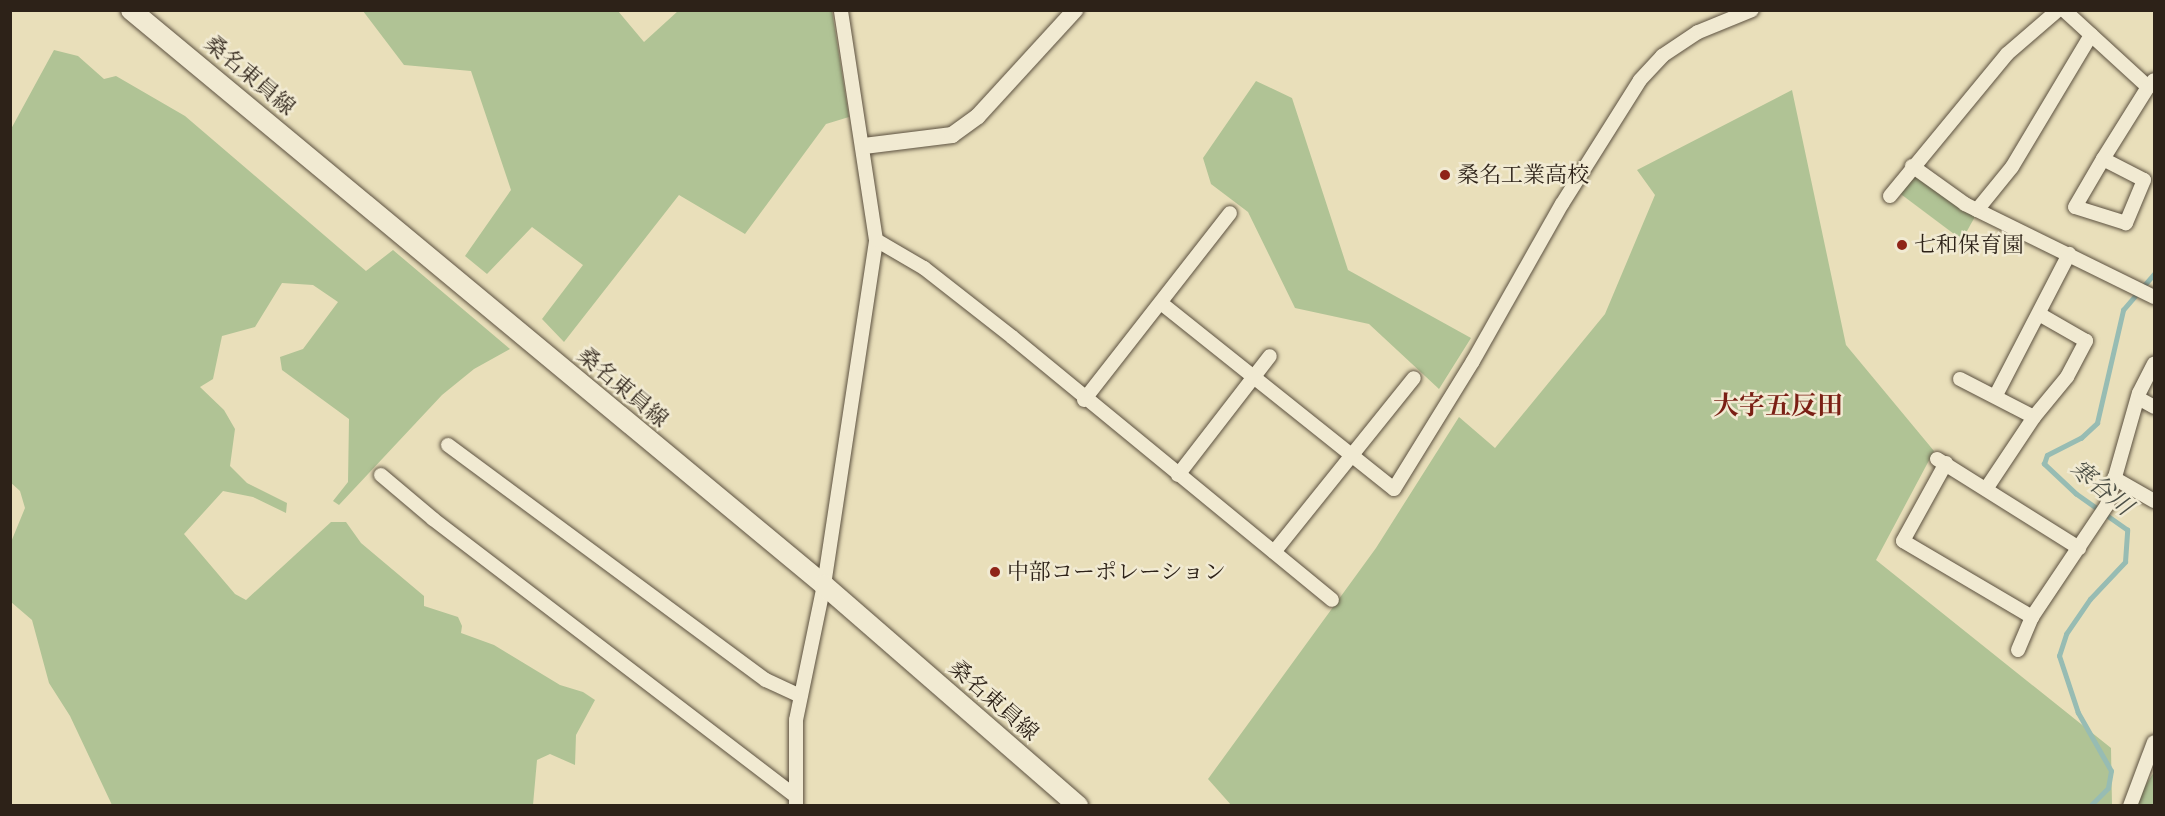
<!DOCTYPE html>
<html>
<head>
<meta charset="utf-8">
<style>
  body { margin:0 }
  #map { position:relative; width:2165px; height:816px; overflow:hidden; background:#e9dfba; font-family:"IM FELL Great Primer","Noto Serif JP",serif }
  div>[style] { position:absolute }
  .green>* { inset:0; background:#b0c395 }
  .stream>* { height:4.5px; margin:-2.25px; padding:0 2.25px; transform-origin:2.25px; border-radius:2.25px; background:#97bcb3 }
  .roads { filter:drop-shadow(0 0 2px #5c5140) drop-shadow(0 0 2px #5c5140) }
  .minor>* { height:14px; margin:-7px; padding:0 7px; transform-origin:7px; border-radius:7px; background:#f1ead2 }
  .tertiary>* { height:16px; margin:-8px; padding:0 8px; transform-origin:8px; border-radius:8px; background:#f1ead2 }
  .secondary>* { height:20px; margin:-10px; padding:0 10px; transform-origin:10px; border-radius:10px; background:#f1ead2 }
  .dots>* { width:16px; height:16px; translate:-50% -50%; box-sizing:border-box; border:3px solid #f1ead2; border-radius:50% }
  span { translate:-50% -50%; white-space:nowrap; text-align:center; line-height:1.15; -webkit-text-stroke:5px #f1ead2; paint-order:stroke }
  .street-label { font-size:22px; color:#2d2218 }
  .poi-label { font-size:22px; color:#2d2218 }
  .left { translate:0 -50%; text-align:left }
  .water-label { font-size:24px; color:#4d5046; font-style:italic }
  .quarter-label { font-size:26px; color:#7a1f14; font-weight:700 }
  .frame { position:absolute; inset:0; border:12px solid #2d2218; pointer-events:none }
</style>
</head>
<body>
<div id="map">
  <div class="green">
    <div style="clip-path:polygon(363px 11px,618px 11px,644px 42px,678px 11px,832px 11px,849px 117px,826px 124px,745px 234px,679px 195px,564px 342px,542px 319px,583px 265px,532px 227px,487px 274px,465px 256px,511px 190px,471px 71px,404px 65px)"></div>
    <div style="clip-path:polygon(54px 50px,78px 56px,104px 79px,116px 76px,185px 116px,366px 271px,393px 250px,510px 349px,474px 369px,442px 395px,339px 505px,333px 501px,348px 482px,349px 419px,282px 370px,280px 357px,303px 349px,338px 302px,313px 285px,282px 283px,255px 327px,222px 336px,213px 379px,200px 387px,224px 410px,235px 429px,230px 466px,247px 483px,287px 503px,286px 513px,253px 497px,223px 491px,184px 534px,235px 594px,246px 600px,331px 522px,346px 522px,361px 543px,424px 596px,424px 606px,458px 617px,462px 626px,461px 633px,494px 645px,560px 685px,583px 692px,595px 700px,576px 735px,575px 765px,550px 754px,537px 760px,533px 805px,112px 805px,70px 716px,49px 683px,32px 620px,11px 602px,11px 542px,25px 508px,20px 491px,10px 482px,11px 129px)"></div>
    <div style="clip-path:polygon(1256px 81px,1292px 98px,1348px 270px,1471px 338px,1439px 389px,1369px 324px,1295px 308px,1248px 212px,1211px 184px,1203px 158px)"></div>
    <div style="clip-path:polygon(1792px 90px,1846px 345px,1934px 451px,1876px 560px,2111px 748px,2112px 805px,1232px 806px,1208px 779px,1376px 548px,1459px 417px,1495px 448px,1605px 314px,1655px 195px,1637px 170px)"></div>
    <div style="clip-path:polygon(1913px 170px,1977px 213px,1962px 240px,1898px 192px)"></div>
    <div style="clip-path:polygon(2154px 772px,2154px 805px,2133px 805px)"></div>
  </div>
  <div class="stream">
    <div style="left:2090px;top:806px;width:25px;rotate:-45deg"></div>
    <div style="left:2108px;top:788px;width:17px;rotate:-80deg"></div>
    <div style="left:2111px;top:771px;width:67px;rotate:-119.6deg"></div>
    <div style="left:2078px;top:713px;width:60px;rotate:-108.4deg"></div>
    <div style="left:2059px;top:656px;width:23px;rotate:-72deg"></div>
    <div style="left:2066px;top:634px;width:42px;rotate:-55.6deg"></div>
    <div style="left:2090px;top:599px;width:51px;rotate:-46.6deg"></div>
    <div style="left:2125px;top:562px;width:32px;rotate:-86deg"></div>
    <div style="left:2127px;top:530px;width:62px;rotate:-144.8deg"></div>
    <div style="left:2076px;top:494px;width:44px;rotate:-136.8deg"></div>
    <div style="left:2044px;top:464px;width:9px;rotate:-72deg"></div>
    <div style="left:2047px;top:455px;width:38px;rotate:-27deg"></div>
    <div style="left:2081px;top:438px;width:22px;rotate:-43deg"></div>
    <div style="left:2097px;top:423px;width:116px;rotate:-77deg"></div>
    <div style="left:2123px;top:310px;width:48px;rotate:-49.3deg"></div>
  </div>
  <div class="roads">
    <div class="minor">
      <div style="left:2064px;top:10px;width:114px;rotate:42.5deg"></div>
      <div style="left:2103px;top:159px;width:46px;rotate:27.1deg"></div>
      <div style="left:2144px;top:180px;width:47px;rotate:112.7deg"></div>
      <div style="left:2126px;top:223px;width:53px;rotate:-162.6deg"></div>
      <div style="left:2075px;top:207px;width:56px;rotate:-59.7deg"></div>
      <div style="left:2103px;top:159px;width:85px;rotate:-58deg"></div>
      <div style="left:2148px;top:87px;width:9px;rotate:-49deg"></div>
      <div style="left:1912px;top:166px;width:65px;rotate:35.6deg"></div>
      <div style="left:1965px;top:204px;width:211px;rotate:26.2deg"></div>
      <div style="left:1890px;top:196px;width:184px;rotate:-50.5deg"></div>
      <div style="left:2007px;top:54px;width:67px;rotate:-40.8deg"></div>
      <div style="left:1977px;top:210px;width:55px;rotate:-50.9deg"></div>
      <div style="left:2012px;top:167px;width:154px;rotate:-59.1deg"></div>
      <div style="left:876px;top:240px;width:56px;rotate:30.3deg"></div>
      <div style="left:924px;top:268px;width:112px;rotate:38.1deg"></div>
      <div style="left:1012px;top:337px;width:414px;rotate:39.4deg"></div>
      <div style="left:1161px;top:303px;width:298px;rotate:38.6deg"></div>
      <div style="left:1394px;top:489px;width:150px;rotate:-58.3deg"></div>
      <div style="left:1473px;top:361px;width:180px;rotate:-60.5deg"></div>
      <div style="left:1562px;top:204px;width:146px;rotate:-57.8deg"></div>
      <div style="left:1640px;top:80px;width:33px;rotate:-47deg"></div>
      <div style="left:1662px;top:56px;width:43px;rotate:-33.7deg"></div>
      <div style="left:1698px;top:32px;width:58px;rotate:-22.2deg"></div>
      <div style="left:1960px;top:379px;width:83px;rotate:27.2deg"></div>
      <div style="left:1996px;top:395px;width:159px;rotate:-62.6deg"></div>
      <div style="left:2138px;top:398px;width:18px;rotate:29deg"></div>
      <div style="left:1084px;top:400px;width:237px;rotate:-52deg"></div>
      <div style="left:448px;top:445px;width:395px;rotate:36.5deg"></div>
      <div style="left:766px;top:680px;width:38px;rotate:25deg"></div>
      <div style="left:1937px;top:459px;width:168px;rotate:32.1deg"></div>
      <div style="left:1946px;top:463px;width:89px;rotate:118.9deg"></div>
      <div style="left:1903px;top:541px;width:150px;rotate:30.5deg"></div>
      <div style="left:381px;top:475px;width:68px;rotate:40.2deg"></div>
      <div style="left:433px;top:519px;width:456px;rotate:37.4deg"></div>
      <div style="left:1178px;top:475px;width:150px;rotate:-52.3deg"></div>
      <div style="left:2114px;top:478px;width:46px;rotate:29.9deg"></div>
      <div style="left:1986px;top:489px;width:87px;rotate:-56.3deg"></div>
      <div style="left:2034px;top:417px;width:52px;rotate:-50.5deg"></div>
      <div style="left:2067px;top:377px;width:41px;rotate:-62.2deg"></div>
      <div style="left:2086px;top:341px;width:54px;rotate:-150.1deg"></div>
      <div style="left:1274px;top:552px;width:223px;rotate:-51.2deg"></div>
      <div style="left:2018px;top:650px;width:36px;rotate:-67deg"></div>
      <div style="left:2032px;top:617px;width:135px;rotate:-56.2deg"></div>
      <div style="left:2107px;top:505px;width:116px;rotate:-74.1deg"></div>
      <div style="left:2139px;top:393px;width:33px;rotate:-63deg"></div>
      <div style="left:796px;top:806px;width:86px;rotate:-90deg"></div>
      <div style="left:796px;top:720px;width:138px;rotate:-78.3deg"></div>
      <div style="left:824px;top:585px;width:349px;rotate:-81.4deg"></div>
      <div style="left:876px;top:240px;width:233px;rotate:-98.7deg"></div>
      <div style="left:2130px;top:806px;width:68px;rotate:-69.4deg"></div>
    </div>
    <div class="tertiary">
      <div style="left:864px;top:146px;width:89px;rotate:-7.1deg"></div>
      <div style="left:952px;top:135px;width:32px;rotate:-36deg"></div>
      <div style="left:978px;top:116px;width:144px;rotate:-47.5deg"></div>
    </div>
    <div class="secondary">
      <div style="left:131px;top:10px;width:900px;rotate:39.68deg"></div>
      <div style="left:824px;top:585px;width:337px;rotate:41deg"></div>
    </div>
  </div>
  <div class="dots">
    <div style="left:1445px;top:175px;background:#8f2418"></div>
    <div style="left:1902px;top:245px;background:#8f2418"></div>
    <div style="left:995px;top:572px;background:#8f2418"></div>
  </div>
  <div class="street-label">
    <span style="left:250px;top:75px;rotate:40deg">桑名東員線</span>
    <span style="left:623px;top:387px;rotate:40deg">桑名東員線</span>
    <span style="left:994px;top:700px;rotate:41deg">桑名東員線</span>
  </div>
  <div class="poi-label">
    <span class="left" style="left:1457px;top:175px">桑名工業高校</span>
    <span class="left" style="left:1914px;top:245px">七和保育園</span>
    <span class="left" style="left:1007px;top:572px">中部コーポレーション</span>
  </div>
  <div class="water-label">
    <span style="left:2101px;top:488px;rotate:39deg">寒谷川</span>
  </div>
  <div class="quarter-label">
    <span style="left:1778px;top:406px">大字五反田</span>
  </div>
  <div class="frame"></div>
</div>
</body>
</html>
